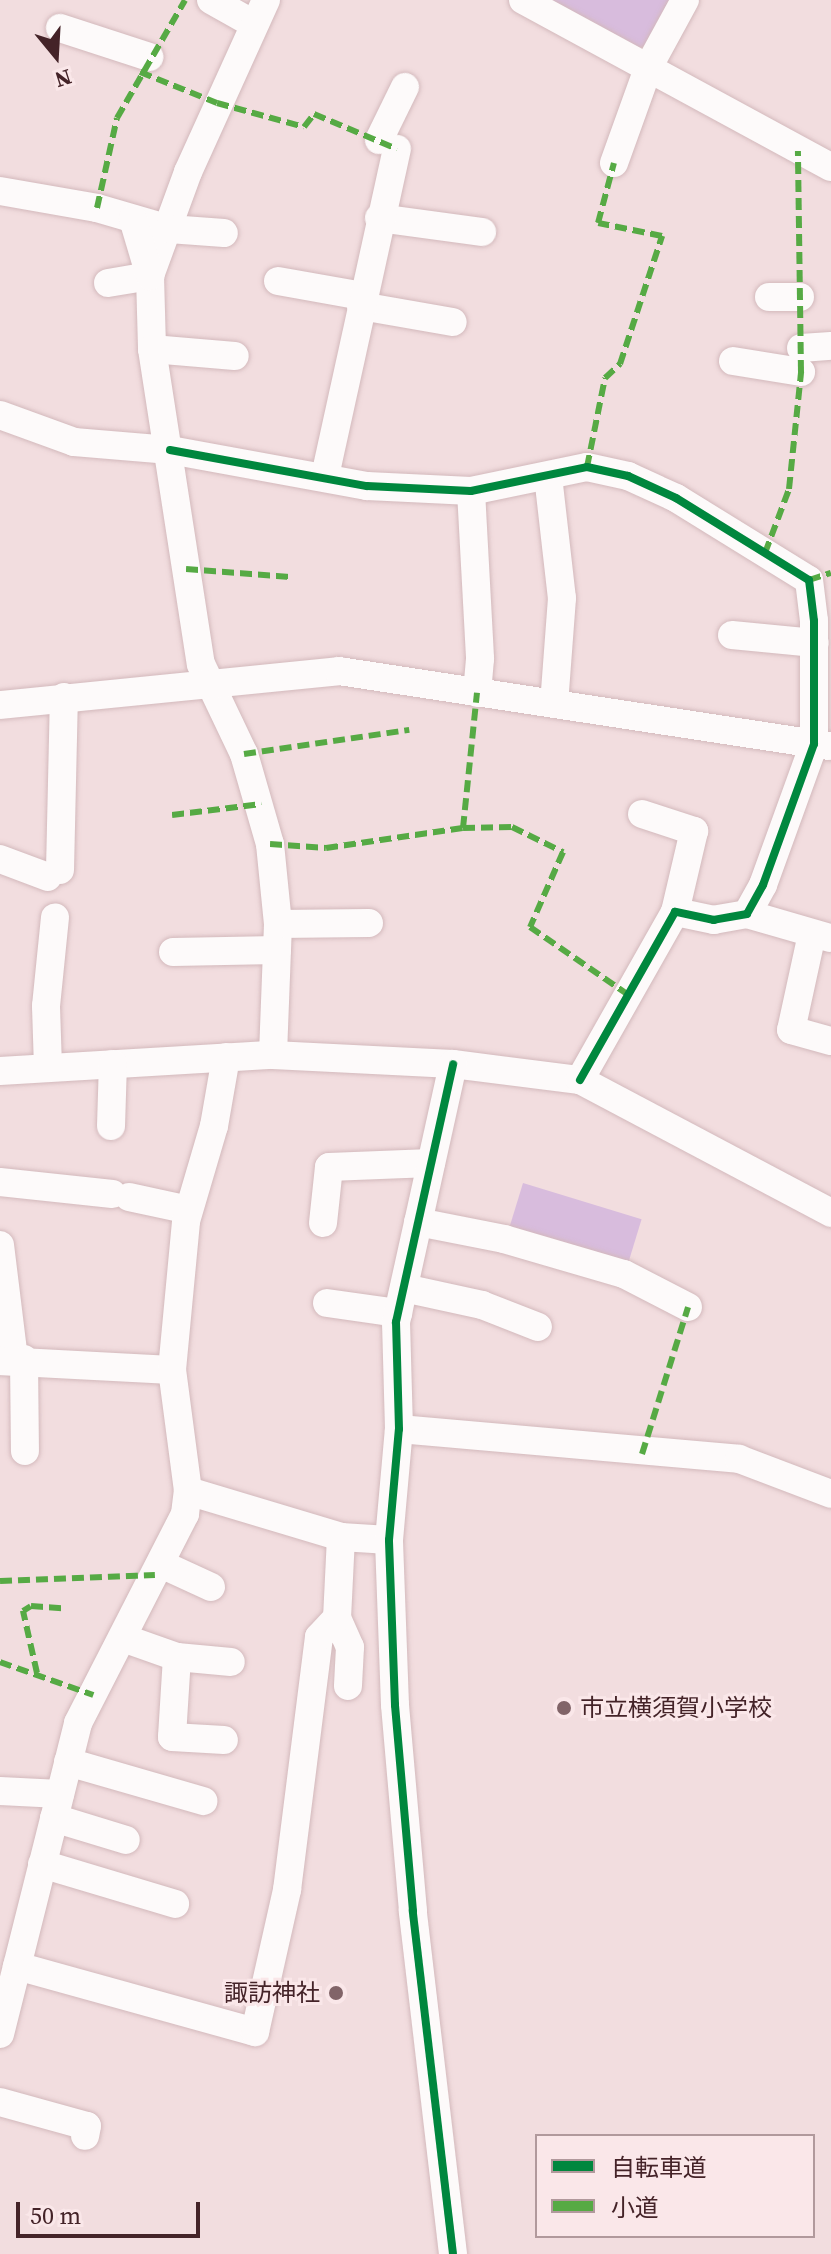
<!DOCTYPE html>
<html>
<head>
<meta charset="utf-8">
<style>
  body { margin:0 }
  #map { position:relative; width:831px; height:2254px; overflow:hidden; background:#f2dddf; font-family:"Source Serif 4","Noto Sans JP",serif }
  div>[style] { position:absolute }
  .green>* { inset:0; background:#d8bcdd; transform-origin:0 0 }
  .roads { filter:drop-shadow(0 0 2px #d3b9bc) drop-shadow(0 0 2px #d3b9bc) }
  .minor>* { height:28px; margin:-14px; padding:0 14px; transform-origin:14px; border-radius:14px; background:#fdfafa }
  .quiet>* { height:6px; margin-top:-3px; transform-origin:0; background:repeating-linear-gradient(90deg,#56aa44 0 12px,transparent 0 18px) }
  .cycleway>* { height:8px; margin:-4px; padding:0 4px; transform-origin:4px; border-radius:4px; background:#00873e }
  .dots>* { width:22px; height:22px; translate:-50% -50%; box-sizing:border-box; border:4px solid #fae7e9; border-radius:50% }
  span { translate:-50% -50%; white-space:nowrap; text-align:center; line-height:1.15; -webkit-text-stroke:6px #fae7e9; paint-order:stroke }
  .poi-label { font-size:24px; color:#442328 }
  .left { translate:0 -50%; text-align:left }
  .right { translate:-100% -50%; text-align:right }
  .legend { position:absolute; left:535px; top:2134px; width:280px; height:104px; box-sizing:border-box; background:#fae7e9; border:2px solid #b1999c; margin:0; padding:10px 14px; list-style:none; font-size:24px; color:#442328 }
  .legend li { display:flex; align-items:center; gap:16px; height:40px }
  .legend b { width:40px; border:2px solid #b1999c }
  .north { position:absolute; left:16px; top:16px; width:80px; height:80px; -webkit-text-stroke:6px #fae7e9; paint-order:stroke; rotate:162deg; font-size:22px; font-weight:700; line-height:32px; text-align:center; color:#442328 }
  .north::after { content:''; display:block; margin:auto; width:28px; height:36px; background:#442328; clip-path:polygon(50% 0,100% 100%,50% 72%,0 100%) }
  .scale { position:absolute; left:16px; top:2202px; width:184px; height:36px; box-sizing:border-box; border:4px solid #442328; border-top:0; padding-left:10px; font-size:24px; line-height:28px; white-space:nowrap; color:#442328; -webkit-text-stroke:6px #fae7e9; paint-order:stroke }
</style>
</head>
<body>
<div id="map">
  <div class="green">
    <div style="clip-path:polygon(544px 0,674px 0,646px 46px,634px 49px)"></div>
    <div style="left:523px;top:1183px;width:124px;height:59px;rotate:17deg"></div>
  </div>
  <div class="roads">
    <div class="minor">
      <div style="left:211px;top:0;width:47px;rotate:29.3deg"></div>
      <div style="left:266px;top:0;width:189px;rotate:114.4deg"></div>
      <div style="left:188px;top:172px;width:111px;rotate:110.1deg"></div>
      <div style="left:150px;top:276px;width:73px;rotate:88.4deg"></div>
      <div style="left:152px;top:349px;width:319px;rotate:81.2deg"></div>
      <div style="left:201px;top:664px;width:100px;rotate:64.5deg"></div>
      <div style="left:244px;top:754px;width:94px;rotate:73.9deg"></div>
      <div style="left:270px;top:844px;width:80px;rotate:84.3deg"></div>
      <div style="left:278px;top:924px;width:131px;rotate:92.2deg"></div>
      <div style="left:523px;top:0;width:350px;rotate:28.5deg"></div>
      <div style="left:60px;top:28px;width:94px;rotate:18deg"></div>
      <div style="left:379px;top:140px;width:59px;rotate:-63.9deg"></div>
      <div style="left:614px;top:163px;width:103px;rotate:-70.2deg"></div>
      <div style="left:649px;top:66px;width:75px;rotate:-61.4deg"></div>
      <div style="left:0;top:191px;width:98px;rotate:9.9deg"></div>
      <div style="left:97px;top:208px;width:75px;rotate:16.3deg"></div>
      <div style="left:169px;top:229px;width:55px;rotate:4.2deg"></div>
      <div style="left:379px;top:218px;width:104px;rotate:7.7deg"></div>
      <div style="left:278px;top:281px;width:85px;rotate:10.1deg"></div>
      <div style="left:108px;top:283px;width:43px;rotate:-9.5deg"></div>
      <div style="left:150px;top:276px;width:59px;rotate:-106.6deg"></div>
      <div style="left:769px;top:297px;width:31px"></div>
      <div style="left:361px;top:306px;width:93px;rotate:9.9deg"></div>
      <div style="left:801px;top:348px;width:30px;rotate:-4deg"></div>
      <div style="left:152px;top:349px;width:83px;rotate:4.8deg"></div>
      <div style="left:733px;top:361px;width:69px;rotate:9.2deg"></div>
      <div style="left:0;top:415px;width:79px;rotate:20deg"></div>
      <div style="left:74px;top:442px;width:96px;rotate:4.8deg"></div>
      <div style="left:170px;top:450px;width:200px;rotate:10.4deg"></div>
      <div style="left:367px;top:486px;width:104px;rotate:2.8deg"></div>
      <div style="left:471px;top:491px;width:118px;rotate:-11.7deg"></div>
      <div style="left:587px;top:467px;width:42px;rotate:12.4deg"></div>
      <div style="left:628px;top:476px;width:53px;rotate:24.6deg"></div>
      <div style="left:676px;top:498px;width:156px;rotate:31.7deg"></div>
      <div style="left:809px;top:580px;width:41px;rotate:83deg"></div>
      <div style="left:814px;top:621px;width:123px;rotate:90deg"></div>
      <div style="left:814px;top:744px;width:150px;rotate:109.9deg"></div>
      <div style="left:763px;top:885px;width:33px;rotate:119deg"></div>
      <div style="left:747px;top:914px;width:34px;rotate:170deg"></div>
      <div style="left:714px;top:920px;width:40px;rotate:-168deg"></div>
      <div style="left:675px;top:912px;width:193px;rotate:119.5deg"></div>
      <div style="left:325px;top:476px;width:335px;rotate:-77.6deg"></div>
      <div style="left:548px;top:476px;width:123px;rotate:83.5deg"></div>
      <div style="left:562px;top:598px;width:106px;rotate:94.3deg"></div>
      <div style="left:471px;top:491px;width:168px;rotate:86.9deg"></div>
      <div style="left:480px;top:659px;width:34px;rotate:95deg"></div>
      <div style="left:732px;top:635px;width:83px;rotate:5.5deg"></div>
      <div style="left:0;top:705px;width:341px;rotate:-5.7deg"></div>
      <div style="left:339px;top:671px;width:497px;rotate:8.7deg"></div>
      <div style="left:642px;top:814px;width:55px;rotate:18.1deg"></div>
      <div style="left:694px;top:831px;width:83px;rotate:103.2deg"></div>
      <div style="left:0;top:859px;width:51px;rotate:20.6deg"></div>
      <div style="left:60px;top:870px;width:173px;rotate:-88.7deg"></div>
      <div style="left:747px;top:914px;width:86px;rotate:16.1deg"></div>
      <div style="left:278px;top:924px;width:91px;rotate:-0.6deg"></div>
      <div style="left:812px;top:934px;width:98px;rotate:102.3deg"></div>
      <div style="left:791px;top:1030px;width:41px;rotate:15.4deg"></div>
      <div style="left:173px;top:952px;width:104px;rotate:-1.1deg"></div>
      <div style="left:48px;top:1067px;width:61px;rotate:-91.9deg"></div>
      <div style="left:46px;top:1006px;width:89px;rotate:-84.2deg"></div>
      <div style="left:0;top:1071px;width:273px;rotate:-3.4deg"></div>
      <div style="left:273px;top:1055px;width:180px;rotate:2.9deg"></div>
      <div style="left:453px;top:1064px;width:128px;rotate:7.2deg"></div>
      <div style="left:580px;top:1080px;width:284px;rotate:27.9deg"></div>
      <div style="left:111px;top:1126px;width:62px;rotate:-88.2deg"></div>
      <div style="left:0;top:1182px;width:113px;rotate:6.1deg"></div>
      <div style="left:129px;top:1197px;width:61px;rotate:12.2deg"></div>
      <div style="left:418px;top:1222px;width:88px;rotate:11.2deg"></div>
      <div style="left:504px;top:1239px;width:125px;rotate:16.3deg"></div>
      <div style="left:624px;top:1274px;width:72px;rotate:27.3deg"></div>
      <div style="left:323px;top:1223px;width:56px;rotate:-83.9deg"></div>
      <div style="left:329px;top:1167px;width:102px;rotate:-2.2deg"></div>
      <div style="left:0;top:1245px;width:115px;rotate:83deg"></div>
      <div style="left:404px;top:1288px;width:80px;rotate:12.3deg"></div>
      <div style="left:482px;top:1305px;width:60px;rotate:21.4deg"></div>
      <div style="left:327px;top:1303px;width:72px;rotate:8deg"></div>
      <div style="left:24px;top:1359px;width:92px;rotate:89.4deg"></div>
      <div style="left:0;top:1361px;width:172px;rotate:3deg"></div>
      <div style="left:399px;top:1429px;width:341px;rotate:5deg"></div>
      <div style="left:739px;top:1459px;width:98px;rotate:20.8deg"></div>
      <div style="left:188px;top:1491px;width:160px;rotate:16.7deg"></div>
      <div style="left:341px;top:1537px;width:48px;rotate:3.6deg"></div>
      <div style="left:341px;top:1537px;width:81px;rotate:92.8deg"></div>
      <div style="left:337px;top:1618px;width:32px;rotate:66deg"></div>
      <div style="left:350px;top:1647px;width:39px;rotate:93deg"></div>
      <div style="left:161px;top:1564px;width:55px;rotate:24.7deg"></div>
      <div style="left:123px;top:1638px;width:57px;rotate:19.4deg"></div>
      <div style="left:177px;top:1657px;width:54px;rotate:5.3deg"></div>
      <div style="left:177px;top:1657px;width:80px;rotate:93.6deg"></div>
      <div style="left:172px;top:1737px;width:52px;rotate:3.3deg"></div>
      <div style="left:68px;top:1762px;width:141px;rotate:16.1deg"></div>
      <div style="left:0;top:1791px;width:60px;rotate:2.9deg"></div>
      <div style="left:54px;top:1818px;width:75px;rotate:17deg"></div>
      <div style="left:42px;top:1864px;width:139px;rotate:16.7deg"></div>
      <div style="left:17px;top:1966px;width:247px;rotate:15.5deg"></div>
      <div style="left:255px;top:2032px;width:146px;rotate:-77.3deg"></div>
      <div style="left:287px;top:1890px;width:255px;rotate:-82.8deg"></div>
      <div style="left:319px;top:1637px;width:26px;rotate:-47deg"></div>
      <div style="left:0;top:2034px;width:321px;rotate:-75.9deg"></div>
      <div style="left:78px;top:1723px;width:235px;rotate:-62.9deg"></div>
      <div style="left:185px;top:1514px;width:23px;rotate:-83deg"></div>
      <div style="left:188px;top:1491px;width:122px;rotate:-97.5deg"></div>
      <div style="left:172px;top:1370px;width:150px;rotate:-84.6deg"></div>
      <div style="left:186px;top:1221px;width:99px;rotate:-73.6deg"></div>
      <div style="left:214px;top:1126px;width:70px;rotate:-80.1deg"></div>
      <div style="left:0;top:2102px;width:90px;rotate:15.4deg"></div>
      <div style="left:87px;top:2126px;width:10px;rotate:101deg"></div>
      <div style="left:453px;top:2254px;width:345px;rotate:-96.7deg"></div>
      <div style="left:413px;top:1911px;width:207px;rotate:-95deg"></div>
      <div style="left:395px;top:1705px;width:165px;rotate:-92.1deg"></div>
      <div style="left:389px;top:1540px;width:111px;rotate:-84.9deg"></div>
      <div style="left:399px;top:1429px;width:107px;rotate:-91.6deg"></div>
      <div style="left:396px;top:1322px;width:264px;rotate:-77.5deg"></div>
    </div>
  </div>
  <div class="quiet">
    <div style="left:140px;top:72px;width:83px;rotate:21.9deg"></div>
    <div style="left:217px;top:103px;width:90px;rotate:15.4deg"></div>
    <div style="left:304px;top:127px;width:16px;rotate:-52deg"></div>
    <div style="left:314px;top:114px;width:90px;rotate:22.9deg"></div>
    <div style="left:97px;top:208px;width:92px;rotate:-77.5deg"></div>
    <div style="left:117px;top:118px;width:136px;rotate:-60deg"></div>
    <div style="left:587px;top:467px;width:91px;rotate:-78.6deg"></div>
    <div style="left:605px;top:378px;width:21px;rotate:-43deg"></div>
    <div style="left:620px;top:364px;width:135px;rotate:-71.8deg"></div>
    <div style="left:662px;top:236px;width:65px;rotate:-168.5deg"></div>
    <div style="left:598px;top:223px;width:62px;rotate:-75.1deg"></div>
    <div style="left:765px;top:553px;width:68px;rotate:-69.4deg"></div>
    <div style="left:789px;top:489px;width:118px;rotate:-84.1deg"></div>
    <div style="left:801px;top:372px;width:221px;rotate:-90.8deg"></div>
    <div style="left:186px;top:569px;width:104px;rotate:4.4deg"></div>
    <div style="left:809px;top:580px;width:23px;rotate:-18deg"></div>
    <div style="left:244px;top:754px;width:167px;rotate:-8.3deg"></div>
    <div style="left:172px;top:815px;width:90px;rotate:-7deg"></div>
    <div style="left:463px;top:828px;width:136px;rotate:-84.1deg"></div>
    <div style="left:270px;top:844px;width:56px;rotate:4.1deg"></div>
    <div style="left:326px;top:848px;width:138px;rotate:-8.3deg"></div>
    <div style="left:463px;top:828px;width:49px;rotate:-1.2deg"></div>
    <div style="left:512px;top:827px;width:57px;rotate:26.1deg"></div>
    <div style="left:563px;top:852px;width:82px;rotate:113.7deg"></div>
    <div style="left:530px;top:927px;width:121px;rotate:34.6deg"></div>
    <div style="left:642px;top:1454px;width:154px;rotate:-72.6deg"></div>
    <div style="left:0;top:1581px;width:155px;rotate:-2.2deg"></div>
    <div style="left:0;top:1662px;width:99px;rotate:19.5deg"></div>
    <div style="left:37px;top:1673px;width:64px;rotate:-102.7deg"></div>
    <div style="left:23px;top:1611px;width:9px;rotate:-32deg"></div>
    <div style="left:31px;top:1606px;width:31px;rotate:4deg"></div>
  </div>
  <div class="cycleway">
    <div style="left:170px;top:450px;width:200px;rotate:10.4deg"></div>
    <div style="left:367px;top:486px;width:104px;rotate:2.8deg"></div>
    <div style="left:471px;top:491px;width:118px;rotate:-11.7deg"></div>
    <div style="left:587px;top:467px;width:42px;rotate:12.4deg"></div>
    <div style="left:628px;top:476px;width:53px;rotate:24.6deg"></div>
    <div style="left:676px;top:498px;width:156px;rotate:31.7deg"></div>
    <div style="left:809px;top:580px;width:41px;rotate:83deg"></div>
    <div style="left:814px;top:621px;width:123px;rotate:90deg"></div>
    <div style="left:814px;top:744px;width:150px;rotate:109.9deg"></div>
    <div style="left:763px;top:885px;width:33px;rotate:119deg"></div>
    <div style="left:747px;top:914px;width:34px;rotate:170deg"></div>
    <div style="left:714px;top:920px;width:40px;rotate:-168deg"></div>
    <div style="left:675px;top:912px;width:193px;rotate:119.5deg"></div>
    <div style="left:453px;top:2254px;width:345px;rotate:-96.7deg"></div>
    <div style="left:413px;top:1911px;width:207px;rotate:-95deg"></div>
    <div style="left:395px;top:1705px;width:165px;rotate:-92.1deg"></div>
    <div style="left:389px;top:1540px;width:111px;rotate:-84.9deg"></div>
    <div style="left:399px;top:1429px;width:107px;rotate:-91.6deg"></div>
    <div style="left:396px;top:1322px;width:264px;rotate:-77.5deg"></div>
  </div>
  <div class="dots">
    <div style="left:564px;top:1708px;background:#816468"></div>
    <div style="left:336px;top:1993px;background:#816468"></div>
  </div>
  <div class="poi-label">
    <span class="left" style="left:580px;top:1708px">市立横須賀小学校</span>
    <span class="right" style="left:320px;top:1993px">諏訪神社</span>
  </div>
  <ul class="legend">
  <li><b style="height:10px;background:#00873e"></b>自転車道</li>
  <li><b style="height:10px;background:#56aa44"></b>小道</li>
  </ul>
  <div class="north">N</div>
  <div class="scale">50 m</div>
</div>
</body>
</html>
